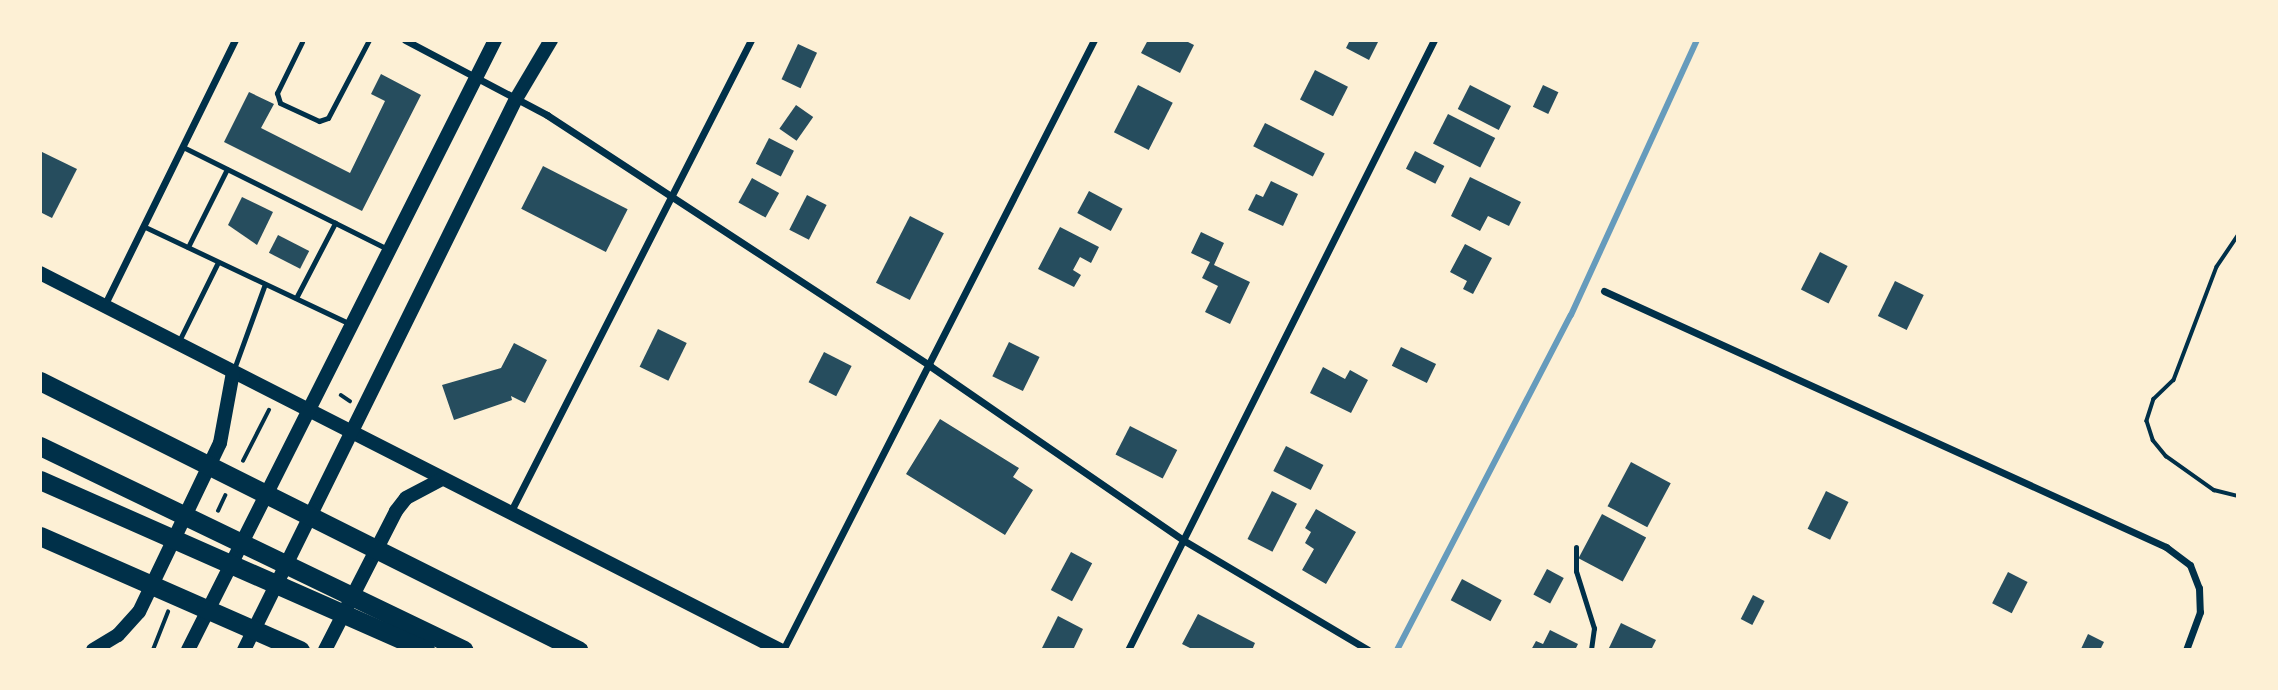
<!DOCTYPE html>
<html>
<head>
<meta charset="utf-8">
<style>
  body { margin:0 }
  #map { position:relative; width:2278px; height:690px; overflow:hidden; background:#fdf0d5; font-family:"Work Sans",sans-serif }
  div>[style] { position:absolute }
  .stream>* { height:6px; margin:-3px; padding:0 3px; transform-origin:3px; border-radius:3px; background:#669bbc }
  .building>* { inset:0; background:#264d5e; transform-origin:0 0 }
  .path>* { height:3.5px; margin:-1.75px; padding:0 1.75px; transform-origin:1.75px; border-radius:1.75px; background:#003049 }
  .service>* { height:5px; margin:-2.5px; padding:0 2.5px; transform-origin:2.5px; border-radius:2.5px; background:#003049 }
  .minor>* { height:7px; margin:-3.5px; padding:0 3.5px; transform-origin:3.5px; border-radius:3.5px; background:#003049 }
  .secondary>* { height:14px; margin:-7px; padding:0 7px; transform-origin:7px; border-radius:7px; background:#003049 }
  .motorway>* { height:19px; margin:-9.5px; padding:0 9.5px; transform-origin:9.5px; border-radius:9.5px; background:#003049 }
  span { translate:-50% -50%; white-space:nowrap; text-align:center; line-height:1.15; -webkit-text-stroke:5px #fdf0d5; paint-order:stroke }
  .frame { position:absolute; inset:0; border:42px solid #fdf0d5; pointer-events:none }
</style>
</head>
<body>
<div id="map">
  <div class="stream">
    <div style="left:1397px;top:650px;width:377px;rotate:-62.6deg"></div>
    <div style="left:1571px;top:315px;width:302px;rotate:-65.4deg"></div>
  </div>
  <div class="building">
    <div style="clip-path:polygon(1148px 40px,1184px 40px,1194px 45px,1180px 73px,1141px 53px)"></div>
    <div style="clip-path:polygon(1350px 40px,1379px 40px,1369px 60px,1346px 48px)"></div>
    <div style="left:798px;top:44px;width:21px;height:39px;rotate:25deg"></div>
    <div style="left:1315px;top:70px;width:37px;height:33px;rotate:27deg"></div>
    <div style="clip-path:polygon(381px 74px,421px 95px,362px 211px,224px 142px,249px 92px,274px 104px,261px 128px,350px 173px,385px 101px,371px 94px)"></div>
    <div style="left:1138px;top:85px;width:39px;height:53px;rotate:27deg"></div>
    <div style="left:1470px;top:85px;width:46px;height:27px;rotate:27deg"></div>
    <div style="left:1543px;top:85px;width:17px;height:24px;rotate:25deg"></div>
    <div style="left:796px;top:105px;width:21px;height:29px;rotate:35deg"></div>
    <div style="left:1448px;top:114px;width:53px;height:33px;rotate:27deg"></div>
    <div style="left:1265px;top:123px;width:67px;height:26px;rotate:27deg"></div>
    <div style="left:769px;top:138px;width:28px;height:29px;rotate:27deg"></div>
    <div style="clip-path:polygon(40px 151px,77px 169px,52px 218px,40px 212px)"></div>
    <div style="left:1415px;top:151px;width:33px;height:20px;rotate:27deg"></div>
    <div style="left:543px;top:166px;width:95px;height:48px;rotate:27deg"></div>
    <div style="clip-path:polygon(1470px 177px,1521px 202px,1509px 226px,1488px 216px,1480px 231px,1451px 216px)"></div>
    <div style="left:752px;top:178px;width:31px;height:28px;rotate:29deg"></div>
    <div style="clip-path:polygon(1271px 181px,1298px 194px,1283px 226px,1248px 210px,1256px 194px,1263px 197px)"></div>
    <div style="left:1089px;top:191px;width:38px;height:25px;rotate:28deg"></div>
    <div style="left:807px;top:195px;width:22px;height:39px;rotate:27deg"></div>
    <div style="clip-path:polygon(242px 197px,273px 212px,257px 245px,228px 225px)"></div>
    <div style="left:910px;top:216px;width:38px;height:75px;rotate:27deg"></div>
    <div style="clip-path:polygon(1060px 227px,1099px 247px,1091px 263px,1080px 257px,1073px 270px,1081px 275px,1074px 287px,1038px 269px)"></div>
    <div style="clip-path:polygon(1201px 232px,1224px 243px,1214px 265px,1250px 282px,1230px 324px,1205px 312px,1218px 286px,1202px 278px,1210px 262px,1191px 253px)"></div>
    <div style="left:278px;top:235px;width:35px;height:20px;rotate:27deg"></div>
    <div style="clip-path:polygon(1465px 244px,1492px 258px,1473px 294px,1463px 289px,1467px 281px,1450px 272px)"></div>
    <div style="left:1820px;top:252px;width:31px;height:42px;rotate:27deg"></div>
    <div style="left:1895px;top:281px;width:32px;height:39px;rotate:26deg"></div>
    <div style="left:658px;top:329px;width:32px;height:42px;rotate:26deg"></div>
    <div style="left:1009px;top:342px;width:34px;height:38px;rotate:26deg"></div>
    <div style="clip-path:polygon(514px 343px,547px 360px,525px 403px,511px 396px,512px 400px,454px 420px,442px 385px,501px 368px)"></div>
    <div style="left:1401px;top:347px;width:39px;height:21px;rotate:26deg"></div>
    <div style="left:824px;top:352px;width:31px;height:34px;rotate:27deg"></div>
    <div style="clip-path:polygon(1323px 367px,1345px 379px,1350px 370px,1368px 380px,1351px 413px,1310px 393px)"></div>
    <div style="clip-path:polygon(940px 419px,1019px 468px,1013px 477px,1033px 490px,1005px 535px,906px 474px)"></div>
    <div style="left:1130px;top:426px;width:53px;height:32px;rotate:27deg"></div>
    <div style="left:1286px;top:446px;width:42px;height:28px;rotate:27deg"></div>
    <div style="left:1631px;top:462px;width:45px;height:50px;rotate:28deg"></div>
    <div style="left:1272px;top:491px;width:28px;height:54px;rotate:27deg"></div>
    <div style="left:1826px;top:491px;width:25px;height:42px;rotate:26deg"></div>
    <div style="clip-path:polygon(1316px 509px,1356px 532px,1326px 584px,1302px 570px,1314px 549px,1305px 543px,1311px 532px,1305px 528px)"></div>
    <div style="left:1602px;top:514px;width:50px;height:50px;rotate:28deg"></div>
    <div style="left:1071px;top:552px;width:24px;height:43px;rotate:28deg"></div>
    <div style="left:1547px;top:569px;width:19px;height:29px;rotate:28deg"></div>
    <div style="left:2008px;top:572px;width:22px;height:35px;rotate:27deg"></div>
    <div style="left:1462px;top:579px;width:45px;height:24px;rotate:28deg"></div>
    <div style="left:1753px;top:595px;width:13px;height:27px;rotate:27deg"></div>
    <div style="clip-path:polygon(1198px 614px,1255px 643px,1252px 650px,1194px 650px,1182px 644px)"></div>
    <div style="clip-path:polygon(1058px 616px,1083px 629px,1073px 650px,1041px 650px)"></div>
    <div style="clip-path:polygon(1621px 623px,1656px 640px,1651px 650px,1608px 650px)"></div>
    <div style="clip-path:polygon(1550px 630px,1578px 644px,1575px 650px,1531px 650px,1536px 641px,1543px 644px)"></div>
    <div style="clip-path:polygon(2088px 634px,2104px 642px,2100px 650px,2081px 649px)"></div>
  </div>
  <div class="path">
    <div style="left:2238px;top:236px;width:37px;rotate:124deg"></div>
    <div style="left:2217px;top:267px;width:121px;rotate:110.8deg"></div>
    <div style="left:2174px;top:380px;width:28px;rotate:136deg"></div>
    <div style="left:2154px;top:399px;width:23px;rotate:108deg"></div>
    <div style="left:2147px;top:421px;width:20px;rotate:72deg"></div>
    <div style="left:2153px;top:440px;width:21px;rotate:51deg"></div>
    <div style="left:2166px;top:456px;width:59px;rotate:35.3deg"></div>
    <div style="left:2214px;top:490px;width:25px;rotate:14deg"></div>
    <div style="left:341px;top:395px;width:11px;rotate:34deg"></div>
    <div style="left:243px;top:461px;width:57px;rotate:-63deg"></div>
    <div style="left:218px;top:511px;width:17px;rotate:-65deg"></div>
    <div style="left:153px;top:650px;width:41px;rotate:-68.5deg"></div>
  </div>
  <div class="service">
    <div style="left:302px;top:42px;width:57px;rotate:116.1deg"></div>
    <div style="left:277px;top:93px;width:10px;rotate:73deg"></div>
    <div style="left:280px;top:103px;width:43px;rotate:24.8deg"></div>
    <div style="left:319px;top:121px;width:9px;rotate:-18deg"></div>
    <div style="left:328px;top:118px;width:88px;rotate:-62.3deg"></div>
    <div style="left:183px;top:147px;width:229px;rotate:26.5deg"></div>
    <div style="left:143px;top:226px;width:229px;rotate:25.3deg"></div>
    <div style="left:188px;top:247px;width:87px;rotate:-63.4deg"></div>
    <div style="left:296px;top:298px;width:85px;rotate:-62.5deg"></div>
    <div style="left:178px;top:343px;width:90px;rotate:-63.7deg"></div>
    <div style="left:234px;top:369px;width:90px;rotate:-70deg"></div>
    <div style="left:1576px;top:547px;width:24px;rotate:90deg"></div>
    <div style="left:1576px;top:571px;width:60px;rotate:72.5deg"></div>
    <div style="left:1594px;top:628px;width:22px;rotate:98deg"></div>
  </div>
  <div class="minor">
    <div style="left:405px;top:40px;width:161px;rotate:27.8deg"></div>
    <div style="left:547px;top:115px;width:458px;rotate:33.2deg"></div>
    <div style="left:930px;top:366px;width:307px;rotate:34.5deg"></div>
    <div style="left:1183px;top:540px;width:215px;rotate:30.7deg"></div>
    <div style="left:1604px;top:291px;width:618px;rotate:24.49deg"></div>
    <div style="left:2166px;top:547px;width:30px;rotate:37deg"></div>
    <div style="left:2190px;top:565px;width:25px;rotate:69deg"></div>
    <div style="left:2199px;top:588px;width:24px;rotate:88deg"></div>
    <div style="left:2200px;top:612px;width:40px;rotate:110.2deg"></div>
    <div style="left:104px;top:306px;width:297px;rotate:-63.8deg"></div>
    <div style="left:510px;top:513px;width:531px;rotate:-63deg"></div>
    <div style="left:783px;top:650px;width:685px;rotate:-62.99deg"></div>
    <div style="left:1128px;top:650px;width:682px;rotate:-63.36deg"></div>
  </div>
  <div class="secondary">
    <div style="left:40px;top:273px;width:830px;rotate:27deg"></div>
    <div style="left:93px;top:650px;width:29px;rotate:-31deg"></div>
    <div style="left:118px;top:635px;width:31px;rotate:-48deg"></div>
    <div style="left:139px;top:612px;width:187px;rotate:-64.4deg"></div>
    <div style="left:220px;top:443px;width:72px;rotate:-79.6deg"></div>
    <div style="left:188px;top:650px;width:683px;rotate:-63.28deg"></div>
    <div style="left:244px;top:650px;width:614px;rotate:-63.73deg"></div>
    <div style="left:516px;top:99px;width:69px;rotate:-59.3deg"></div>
    <div style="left:325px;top:650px;width:156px;rotate:-62.9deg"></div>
    <div style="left:396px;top:511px;width:16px;rotate:-52deg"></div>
    <div style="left:406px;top:498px;width:41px;rotate:-27.8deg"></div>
  </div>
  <div class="motorway">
    <div style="left:40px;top:381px;width:602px;rotate:26.57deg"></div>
    <div style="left:40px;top:446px;width:470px;rotate:25.7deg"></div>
    <div style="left:40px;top:480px;width:421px;rotate:23.8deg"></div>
    <div style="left:40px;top:536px;width:284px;rotate:23.7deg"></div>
  </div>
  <div class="frame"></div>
</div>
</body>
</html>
